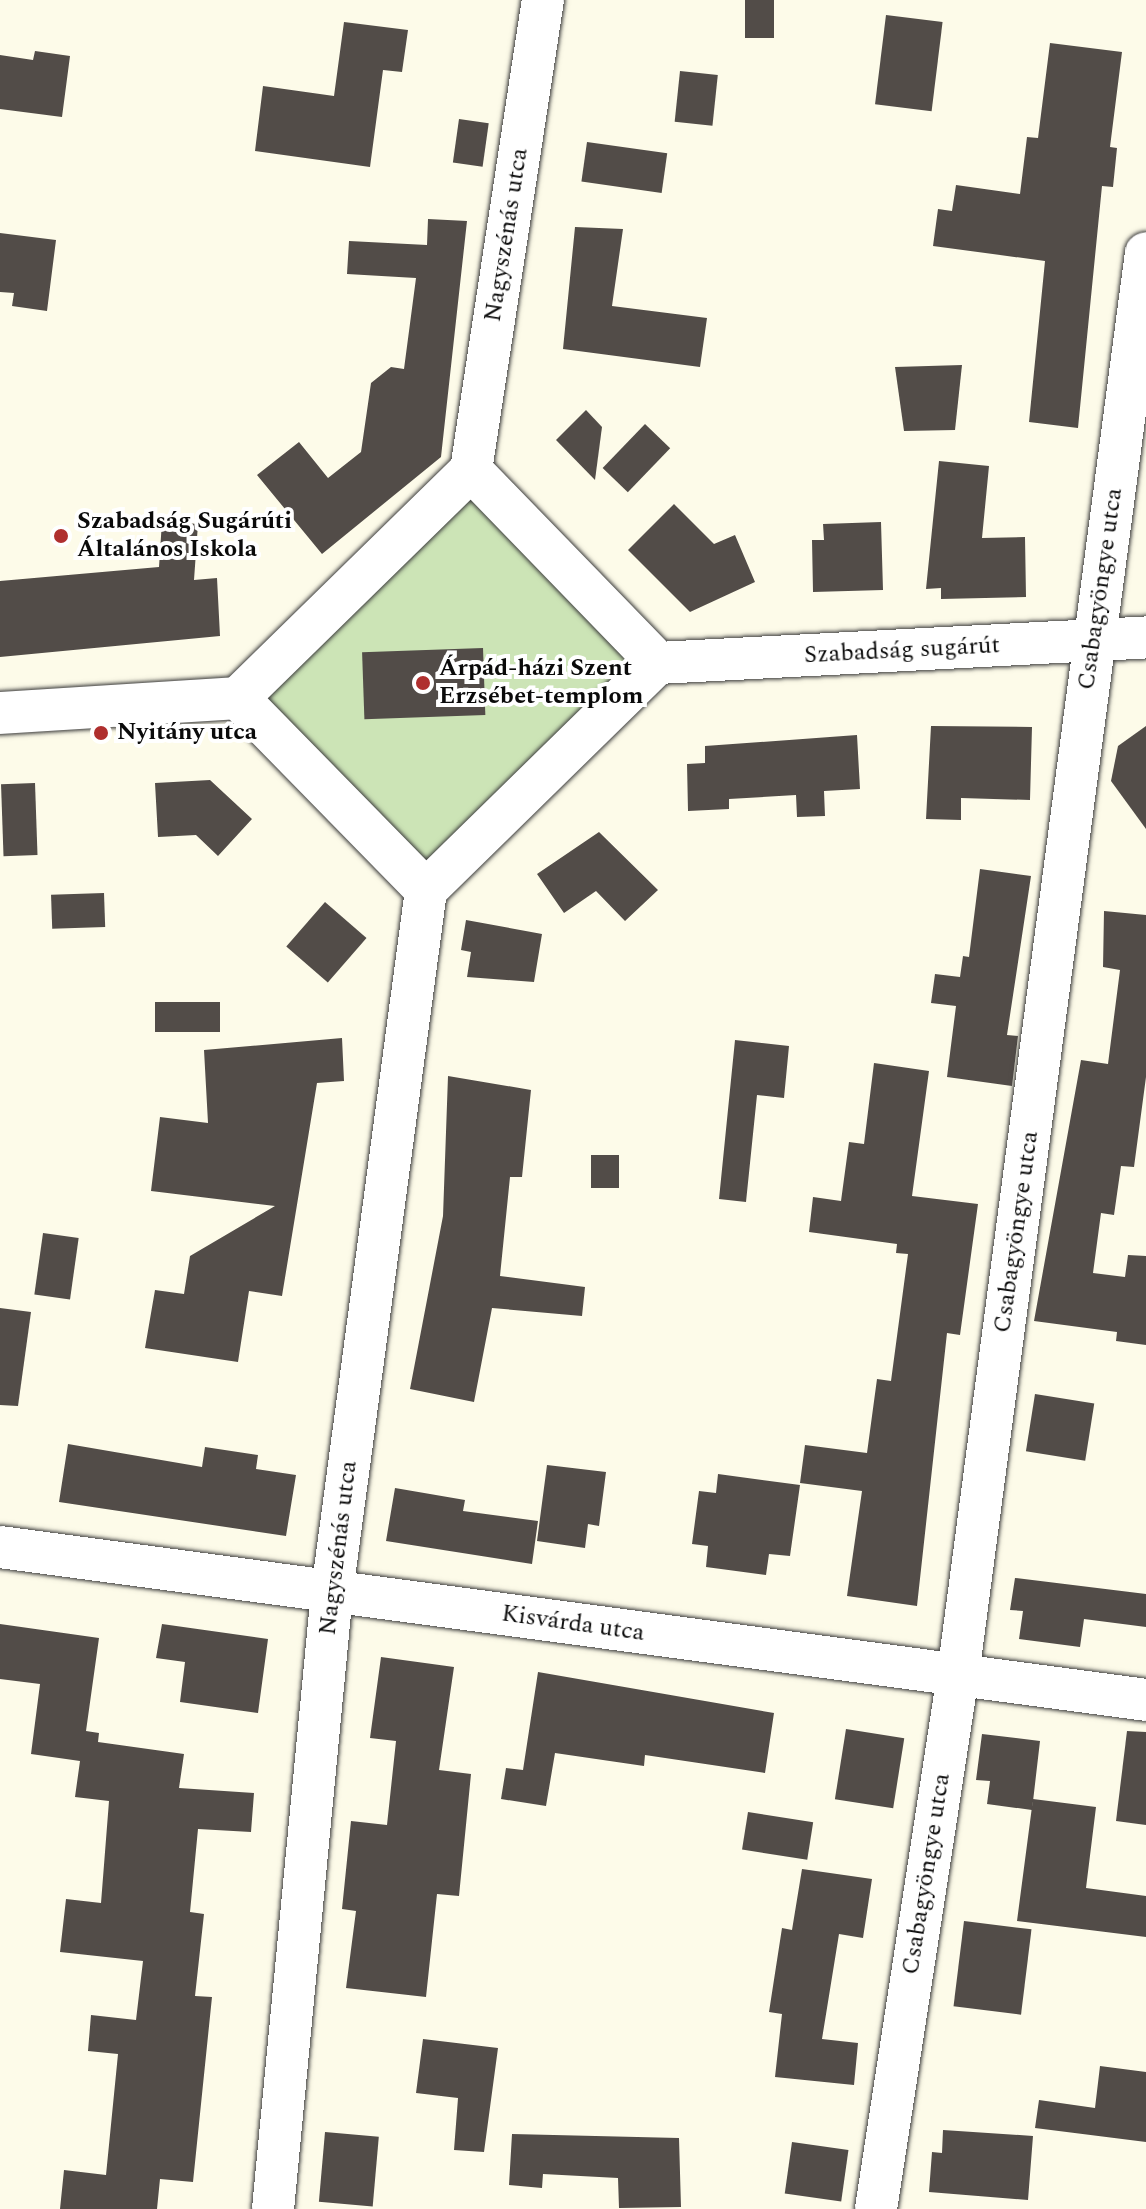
<!DOCTYPE html>
<html>
<head>
<meta charset="utf-8">
<style>
  body { margin:0 }
  #map { position:relative; width:1146px; height:2209px; overflow:hidden; background:#fdfbe9; font-family:Spectral,serif }
  div>[style] { position:absolute }
  .green>* { inset:0; background:#cce4b6; transform-origin:0 0 }
  .building>* { inset:0; background:#524c48; transform-origin:0 0 }
  .roads { filter:drop-shadow(0 0 2px #3d3d3d) drop-shadow(0 0 2px #3d3d3d) }
  .street>* { height:42px; margin:-21px; padding:0 21px; transform-origin:21px; border-radius:21px; background:#fff }
  .dots>* { width:22px; height:22px; translate:-50% -50%; box-sizing:border-box; border:4px solid #fff; border-radius:50% }
  span { translate:-50% -50%; white-space:nowrap; text-align:center; line-height:1.15; -webkit-text-stroke:8px #fff; paint-order:stroke }
  .street-label { font-size:24px; color:#0a0a0a }
  .poi-label { font-size:24px; color:#0a0a0a; font-weight:700 }
  .left { translate:0 -50%; text-align:left }
</style>
</head>
<body>
<div id="map">
  <div class="green">
    <div style="left:471px;top:470px;width:269px;height:326px;rotate:46deg"></div>
  </div>
  <div class="building">
    <div style="left:745px;top:0;width:29px;height:38px"></div>
    <div style="left:886px;top:15px;width:57px;height:90px;rotate:7deg"></div>
    <div style="clip-path:polygon(344px 22px,408px 30px,402px 72px,383px 70px,370px 167px,255px 151px,263px 86px,334px 96px)"></div>
    <div style="clip-path:polygon(1050px 43px,1122px 52px,1110px 147px,1117px 148px,1113px 187px,1102px 186px,1078px 428px,1029px 422px,1045px 261px,933px 246px,938px 209px,952px 211px,956px 185px,1020px 194px,1027px 137px,1038px 138px)"></div>
    <div style="clip-path:polygon(35px 51px,70px 56px,62px 117px,0 109px,0 55px,33px 60px)"></div>
    <div style="left:680px;top:71px;width:38px;height:51px;rotate:6deg"></div>
    <div style="left:459px;top:119px;width:30px;height:44px;rotate:8deg"></div>
    <div style="left:587px;top:142px;width:81px;height:40px;rotate:8deg"></div>
    <div style="clip-path:polygon(428px 219px,467px 221px,441px 457px,322px 554px,257px 475px,299px 442px,328px 478px,361px 452px,371px 383px,391px 367px,404px 369px,416px 278px,347px 274px,349px 241px,427px 245px)"></div>
    <div style="clip-path:polygon(575px 227px,623px 229px,612px 306px,707px 318px,700px 367px,563px 349px)"></div>
    <div style="clip-path:polygon(0 233px,56px 240px,47px 311px,12px 306px,14px 293px,0 292px)"></div>
    <div style="clip-path:polygon(962px 365px,955px 430px,904px 431px,895px 367px)"></div>
    <div style="clip-path:polygon(586px 410px,602px 427px,595px 480px,556px 440px)"></div>
    <div style="left:645px;top:424px;width:35px;height:61px;rotate:44deg"></div>
    <div style="clip-path:polygon(939px 461px,989px 466px,982px 538px,1025px 537px,1026px 597px,941px 599px,941px 588px,926px 589px)"></div>
    <div style="clip-path:polygon(674px 504px,714px 544px,735px 535px,755px 582px,690px 612px,628px 550px)"></div>
    <div style="clip-path:polygon(162px 521px,198px 524px,194px 580px,217px 578px,220px 636px,0 657px,0 581px,159px 567px)"></div>
    <div style="clip-path:polygon(881px 522px,883px 590px,813px 592px,812px 540px,824px 540px,823px 524px)"></div>
    <div style="left:483px;top:648px;width:67px;height:121px;rotate:88deg"></div>
    <div style="clip-path:polygon(931px 726px,1032px 727px,1030px 800px,961px 798px,961px 820px,926px 819px)"></div>
    <div style="clip-path:polygon(1146px 726px,1146px 829px,1111px 781px,1118px 746px)"></div>
    <div style="clip-path:polygon(857px 735px,860px 789px,824px 791px,825px 816px,797px 817px,796px 795px,729px 799px,729px 809px,688px 811px,687px 764px,705px 763px,705px 746px)"></div>
    <div style="clip-path:polygon(210px 780px,252px 819px,218px 856px,196px 835px,158px 837px,155px 783px)"></div>
    <div style="left:35px;top:783px;width:72px;height:34px;rotate:88deg"></div>
    <div style="clip-path:polygon(599px 832px,658px 890px,625px 921px,596px 891px,564px 913px,537px 874px)"></div>
    <div style="clip-path:polygon(980px 869px,1031px 876px,1007px 1035px,1018px 1036px,1012px 1086px,947px 1077px,956px 1006px,931px 1003px,935px 974px,960px 977px,963px 956px,969px 957px)"></div>
    <div style="left:104px;top:893px;width:34px;height:53px;rotate:88deg"></div>
    <div style="left:325px;top:902px;width:55px;height:59px;rotate:41deg"></div>
    <div style="clip-path:polygon(1104px 911px,1146px 915px,1146px 1077px,1134px 1167px,1121px 1166px,1114px 1215px,1101px 1213px,1093px 1273px,1125px 1277px,1128px 1255px,1146px 1256px,1146px 1345px,1116px 1341px,1117px 1332px,1034px 1321px,1081px 1060px,1108px 1064px,1120px 970px,1103px 967px)"></div>
    <div style="clip-path:polygon(466px 920px,542px 934px,534px 982px,467px 977px,471px 952px,461px 950px)"></div>
    <div style="left:155px;top:1002px;width:65px;height:30px"></div>
    <div style="clip-path:polygon(342px 1038px,344px 1081px,317px 1083px,282px 1296px,249px 1291px,238px 1362px,145px 1348px,155px 1290px,184px 1294px,190px 1256px,275px 1206px,151px 1191px,160px 1117px,208px 1123px,204px 1050px)"></div>
    <div style="clip-path:polygon(735px 1040px,789px 1046px,784px 1098px,757px 1095px,746px 1202px,719px 1199px)"></div>
    <div style="clip-path:polygon(874px 1063px,929px 1071px,912px 1196px,978px 1204px,960px 1335px,947px 1333px,917px 1606px,847px 1596px,862px 1491px,800px 1483px,805px 1445px,867px 1453px,877px 1379px,891px 1381px,908px 1254px,896px 1253px,897px 1244px,809px 1232px,813px 1197px,841px 1201px,849px 1142px,864px 1144px)"></div>
    <div style="clip-path:polygon(448px 1076px,531px 1090px,522px 1177px,510px 1177px,500px 1276px,585px 1287px,582px 1316px,492px 1308px,474px 1402px,410px 1389px,443px 1216px)"></div>
    <div style="left:591px;top:1155px;width:28px;height:33px"></div>
    <div style="left:43px;top:1233px;width:36px;height:62px;rotate:8deg"></div>
    <div style="clip-path:polygon(0 1308px,31px 1312px,18px 1406px,0 1405px)"></div>
    <div style="left:1035px;top:1394px;width:60px;height:58px;rotate:9deg"></div>
    <div style="clip-path:polygon(68px 1444px,202px 1467px,205px 1447px,258px 1455px,256px 1469px,296px 1475px,286px 1536px,59px 1502px)"></div>
    <div style="clip-path:polygon(547px 1465px,606px 1472px,599px 1526px,588px 1524px,585px 1548px,537px 1541px)"></div>
    <div style="clip-path:polygon(718px 1474px,800px 1485px,790px 1556px,769px 1554px,766px 1575px,706px 1567px,708px 1546px,692px 1544px,699px 1491px,716px 1493px)"></div>
    <div style="clip-path:polygon(395px 1488px,465px 1500px,463px 1511px,538px 1521px,532px 1564px,386px 1541px)"></div>
    <div style="clip-path:polygon(1015px 1578px,1146px 1594px,1146px 1627px,1084px 1619px,1080px 1647px,1019px 1639px,1023px 1611px,1010px 1610px)"></div>
    <div style="clip-path:polygon(0 1624px,99px 1638px,86px 1731px,99px 1733px,98px 1742px,184px 1754px,179px 1788px,254px 1793px,251px 1832px,198px 1829px,190px 1912px,204px 1914px,195px 1996px,212px 1997px,193px 2182px,160px 2179px,157px 2209px,60px 2209px,64px 2170px,106px 2175px,118px 2054px,88px 2051px,91px 2015px,136px 2020px,143px 1961px,60px 1952px,66px 1899px,101px 1903px,109px 1801px,75px 1797px,80px 1761px,31px 1754px,40px 1684px,0 1679px)"></div>
    <div style="clip-path:polygon(162px 1624px,268px 1639px,258px 1713px,180px 1702px,185px 1662px,156px 1658px)"></div>
    <div style="clip-path:polygon(381px 1657px,454px 1667px,439px 1770px,471px 1774px,459px 1896px,437px 1894px,426px 1997px,346px 1988px,356px 1911px,342px 1909px,351px 1821px,387px 1825px,396px 1741px,370px 1738px)"></div>
    <div style="clip-path:polygon(538px 1672px,774px 1713px,765px 1773px,645px 1755px,644px 1766px,555px 1753px,546px 1806px,501px 1799px,506px 1768px,523px 1770px)"></div>
    <div style="left:846px;top:1729px;width:59px;height:71px;rotate:9deg"></div>
    <div style="clip-path:polygon(1127px 1731px,1146px 1732px,1146px 1825px,1116px 1821px)"></div>
    <div style="clip-path:polygon(982px 1734px,1040px 1741px,1032px 1810px,987px 1804px,990px 1781px,976px 1780px)"></div>
    <div style="clip-path:polygon(1033px 1799px,1096px 1807px,1086px 1888px,1146px 1896px,1146px 1937px,1017px 1921px)"></div>
    <div style="left:748px;top:1812px;width:66px;height:38px;rotate:9deg"></div>
    <div style="clip-path:polygon(802px 1869px,872px 1879px,863px 1938px,839px 1934px,822px 2039px,858px 2043px,854px 2085px,775px 2077px,782px 2014px,769px 2012px,782px 1928px,792px 1930px)"></div>
    <div style="left:964px;top:1921px;width:68px;height:86px;rotate:7deg"></div>
    <div style="clip-path:polygon(423px 2039px,498px 2048px,484px 2152px,454px 2150px,458px 2098px,416px 2093px)"></div>
    <div style="clip-path:polygon(1100px 2066px,1146px 2072px,1146px 2142px,1035px 2128px,1039px 2100px,1095px 2108px)"></div>
    <div style="clip-path:polygon(943px 2130px,1033px 2136px,1028px 2200px,929px 2192px,932px 2152px,942px 2153px)"></div>
    <div style="left:325px;top:2132px;width:54px;height:70px;rotate:5deg"></div>
    <div style="clip-path:polygon(512px 2134px,679px 2138px,681px 2207px,619px 2208px,618px 2178px,543px 2174px,542px 2188px,509px 2185px)"></div>
    <div style="left:792px;top:2142px;width:57px;height:52px;rotate:8deg"></div>
  </div>
  <div class="roads">
    <div class="street">
      <div style="left:471px;top:470px;width:475px;rotate:-81.3deg"></div>
      <div style="left:658px;top:663px;width:489px;rotate:-3deg"></div>
      <div style="left:238px;top:698px;width:269px;rotate:45.6deg"></div>
      <div style="left:426px;top:890px;width:325px;rotate:-44.4deg"></div>
      <div style="left:238px;top:698px;width:326px;rotate:-44.4deg"></div>
      <div style="left:471px;top:470px;width:269px;rotate:45.9deg"></div>
      <div style="left:0;top:713px;width:238px;rotate:-3.6deg"></div>
      <div style="left:0;top:1547px;width:1156px;rotate:7.6deg"></div>
      <div style="left:273px;top:2209px;width:620px;rotate:-84.54deg"></div>
      <div style="left:332px;top:1592px;width:708px;rotate:-82.37deg"></div>
      <div style="left:876px;top:2209px;width:540px;rotate:-81.27deg"></div>
      <div style="left:958px;top:1675px;width:1434px;rotate:-82.47deg"></div>
    </div>
  </div>
  <div class="dots">
    <div style="left:61px;top:536px;background:#af2f2e"></div>
    <div style="left:423px;top:683px;background:#af2f2e"></div>
    <div style="left:101px;top:733px;background:#af2f2e"></div>
  </div>
  <div class="street-label">
    <span style="left:507px;top:235px;rotate:-81deg">Nagyszénás utca</span>
    <span style="left:1101px;top:589px;rotate:-82deg">Csabagyöngye utca</span>
    <span style="left:902px;top:651px;rotate:-3deg">Szabadság sugárút</span>
    <span style="left:1017px;top:1232px;rotate:-82deg">Csabagyöngye utca</span>
    <span style="left:339px;top:1548px;rotate:-83deg">Nagyszénás utca</span>
    <span style="left:573px;top:1624px;rotate:8deg">Kisvárda utca</span>
    <span style="left:927px;top:1874px;rotate:-81deg">Csabagyöngye utca</span>
  </div>
  <div class="poi-label">
    <span class="left" style="left:77px;top:536px">Szabadság Sugárúti<br>Általános Iskola</span>
    <span class="left" style="left:439px;top:683px">Árpád-házi Szent<br>Erzsébet-templom</span>
    <span class="left" style="left:117px;top:733px">Nyitány utca</span>
  </div>
</div>
</body>
</html>
